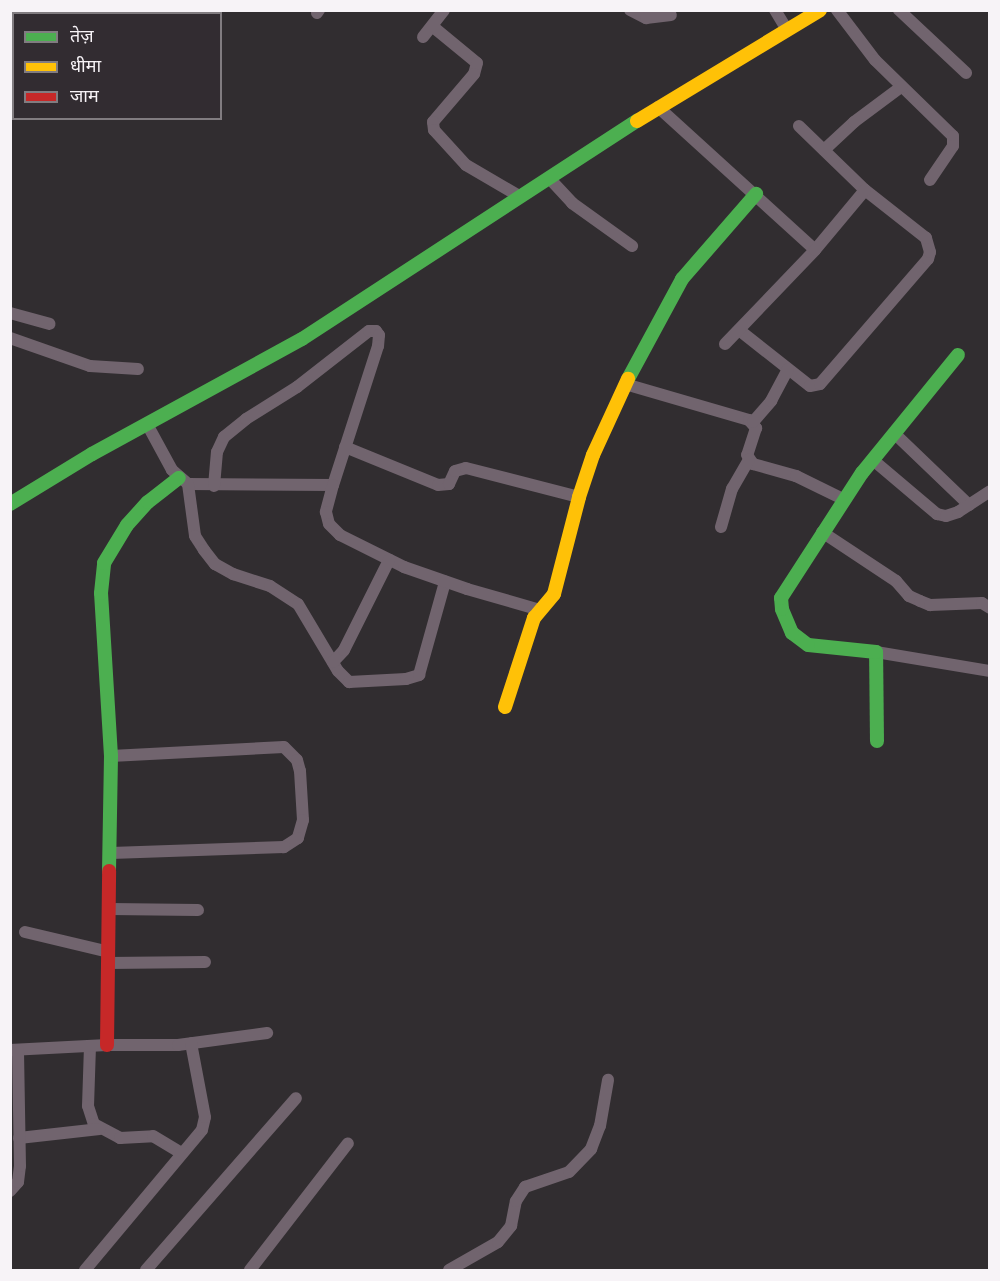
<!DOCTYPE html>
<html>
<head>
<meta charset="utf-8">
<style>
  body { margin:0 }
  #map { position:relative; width:1000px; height:1281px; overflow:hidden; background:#312d30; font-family:Arial,"Noto Sans Devanagari",sans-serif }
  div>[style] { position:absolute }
  .street>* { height:12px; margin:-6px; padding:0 6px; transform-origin:6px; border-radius:6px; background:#71646e }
  .fast>* { height:14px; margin:-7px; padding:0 7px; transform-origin:7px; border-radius:7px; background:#4caf50 }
  .slow>* { height:14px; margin:-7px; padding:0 7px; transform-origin:7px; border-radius:7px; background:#ffc107 }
  .jam>* { height:14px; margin:-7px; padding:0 7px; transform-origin:7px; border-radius:7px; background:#c62828 }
  span { translate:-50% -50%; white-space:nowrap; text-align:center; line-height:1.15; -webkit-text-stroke:6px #322c31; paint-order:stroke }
  .frame { position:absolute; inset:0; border:12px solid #f7f3f7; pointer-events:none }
  .legend { position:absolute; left:12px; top:12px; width:210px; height:108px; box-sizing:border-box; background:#322c31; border:2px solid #817c80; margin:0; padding:8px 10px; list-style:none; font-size:18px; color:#f7f3f7 }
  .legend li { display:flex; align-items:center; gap:12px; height:30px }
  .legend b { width:30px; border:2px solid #817c80 }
</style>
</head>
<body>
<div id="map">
  <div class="street">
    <div style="left:630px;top:10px;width:18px;rotate:27deg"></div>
    <div style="left:646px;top:18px;width:25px;rotate:-7deg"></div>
    <div style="left:775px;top:10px;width:23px;rotate:59deg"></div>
    <div style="left:837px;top:10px;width:63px;rotate:52.8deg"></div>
    <div style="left:875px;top:60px;width:109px;rotate:44.3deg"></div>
    <div style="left:953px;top:136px;width:10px;rotate:90deg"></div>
    <div style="left:953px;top:146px;width:41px;rotate:124.1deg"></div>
    <div style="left:899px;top:10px;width:92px;rotate:43.2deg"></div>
    <div style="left:317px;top:13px;width:4px;rotate:-56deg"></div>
    <div style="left:432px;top:26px;width:58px;rotate:39.4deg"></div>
    <div style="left:477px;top:63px;width:11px;rotate:105deg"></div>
    <div style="left:474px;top:74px;width:63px;rotate:130.5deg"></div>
    <div style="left:433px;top:122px;width:8px;rotate:83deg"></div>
    <div style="left:434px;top:130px;width:47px;rotate:47.6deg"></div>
    <div style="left:466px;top:165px;width:61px;rotate:30.3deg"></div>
    <div style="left:423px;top:37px;width:34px;rotate:-52deg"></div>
    <div style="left:658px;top:107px;width:212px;rotate:42.3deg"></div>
    <div style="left:824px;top:150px;width:41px;rotate:-43deg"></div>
    <div style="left:854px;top:122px;width:59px;rotate:-36.7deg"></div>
    <div style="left:549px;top:178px;width:34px;rotate:47deg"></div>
    <div style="left:572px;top:203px;width:74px;rotate:35.6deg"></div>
    <div style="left:10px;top:313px;width:41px;rotate:15.4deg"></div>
    <div style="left:739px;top:330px;width:90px;rotate:38.3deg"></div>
    <div style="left:810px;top:386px;width:10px;rotate:-11deg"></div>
    <div style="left:820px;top:384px;width:165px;rotate:-49.2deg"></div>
    <div style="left:928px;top:259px;width:7px;rotate:-74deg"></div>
    <div style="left:930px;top:252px;width:15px;rotate:-106deg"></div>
    <div style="left:926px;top:238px;width:78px;rotate:-141.8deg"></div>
    <div style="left:865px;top:190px;width:92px;rotate:-135.9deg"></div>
    <div style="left:10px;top:338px;width:85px;rotate:19.3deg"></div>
    <div style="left:90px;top:366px;width:48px;rotate:3.6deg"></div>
    <div style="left:725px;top:344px;width:130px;rotate:-46.2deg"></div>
    <div style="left:815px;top:250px;width:78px;rotate:-50.2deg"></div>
    <div style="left:625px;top:384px;width:129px;rotate:16.2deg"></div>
    <div style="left:749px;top:420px;width:11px;rotate:49deg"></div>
    <div style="left:756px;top:428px;width:28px;rotate:108deg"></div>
    <div style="left:747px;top:455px;width:11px;rotate:56deg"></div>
    <div style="left:753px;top:464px;width:45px;rotate:15.6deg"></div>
    <div style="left:796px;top:476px;width:52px;rotate:26.1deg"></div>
    <div style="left:753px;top:422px;width:28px;rotate:-49deg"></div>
    <div style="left:771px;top:401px;width:36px;rotate:-62deg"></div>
    <div style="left:147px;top:424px;width:52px;rotate:61.5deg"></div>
    <div style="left:172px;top:470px;width:21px;rotate:41deg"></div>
    <div style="left:188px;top:484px;width:145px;rotate:0.4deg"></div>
    <div style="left:894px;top:433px;width:104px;rotate:43.8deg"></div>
    <div style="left:345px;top:447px;width:100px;rotate:22.2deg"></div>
    <div style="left:438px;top:485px;width:11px;rotate:-5deg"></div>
    <div style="left:449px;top:484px;width:14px;rotate:-65deg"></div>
    <div style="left:455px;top:471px;width:11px;rotate:-15deg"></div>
    <div style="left:466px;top:468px;width:117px;rotate:14.4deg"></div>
    <div style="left:873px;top:460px;width:84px;rotate:40.2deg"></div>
    <div style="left:937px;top:514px;width:9px;rotate:13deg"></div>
    <div style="left:946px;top:516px;width:13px;rotate:-18deg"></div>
    <div style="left:958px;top:512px;width:38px;rotate:-33deg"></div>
    <div style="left:188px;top:484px;width:52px;rotate:82.3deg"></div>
    <div style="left:195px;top:536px;width:17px;rotate:57deg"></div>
    <div style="left:204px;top:550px;width:18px;rotate:52deg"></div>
    <div style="left:215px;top:564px;width:21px;rotate:29deg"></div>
    <div style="left:233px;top:574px;width:39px;rotate:18deg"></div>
    <div style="left:270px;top:586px;width:33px;rotate:33deg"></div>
    <div style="left:298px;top:604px;width:78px;rotate:59.2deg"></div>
    <div style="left:338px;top:671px;width:16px;rotate:45deg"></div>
    <div style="left:349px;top:682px;width:57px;rotate:-3deg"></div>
    <div style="left:406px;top:679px;width:14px;rotate:-17deg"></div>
    <div style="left:419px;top:675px;width:97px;rotate:-74.4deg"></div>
    <div style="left:214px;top:486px;width:34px;rotate:-85deg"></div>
    <div style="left:217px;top:452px;width:17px;rotate:-65deg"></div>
    <div style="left:224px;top:437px;width:28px;rotate:-39deg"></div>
    <div style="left:246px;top:419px;width:60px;rotate:-32.1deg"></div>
    <div style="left:297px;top:387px;width:91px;rotate:-37.9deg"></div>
    <div style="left:369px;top:331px;width:7px"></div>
    <div style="left:376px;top:331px;width:5px;rotate:53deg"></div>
    <div style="left:379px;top:335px;width:11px;rotate:95deg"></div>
    <div style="left:378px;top:346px;width:146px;rotate:107.9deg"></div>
    <div style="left:333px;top:485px;width:28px;rotate:105deg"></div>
    <div style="left:326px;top:512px;width:12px;rotate:76deg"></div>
    <div style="left:329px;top:524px;width:16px;rotate:45deg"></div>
    <div style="left:340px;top:535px;width:72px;rotate:26.6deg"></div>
    <div style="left:404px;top:567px;width:67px;rotate:19.2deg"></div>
    <div style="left:467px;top:589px;width:76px;rotate:16deg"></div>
    <div style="left:721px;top:527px;width:40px;rotate:-74deg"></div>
    <div style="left:732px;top:489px;width:34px;rotate:-60deg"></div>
    <div style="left:822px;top:532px;width:89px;rotate:33.5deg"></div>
    <div style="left:896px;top:581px;width:20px;rotate:49deg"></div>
    <div style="left:909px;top:596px;width:12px;rotate:24deg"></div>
    <div style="left:920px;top:601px;width:11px;rotate:22deg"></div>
    <div style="left:930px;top:605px;width:52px;rotate:-2.2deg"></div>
    <div style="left:982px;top:603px;width:9px;rotate:32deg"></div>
    <div style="left:876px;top:652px;width:116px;rotate:9.5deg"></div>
    <div style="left:333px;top:662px;width:16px;rotate:-47deg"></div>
    <div style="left:344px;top:650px;width:101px;rotate:-63.4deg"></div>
    <div style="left:111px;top:756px;width:173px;rotate:-3deg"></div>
    <div style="left:284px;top:747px;width:18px;rotate:45deg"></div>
    <div style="left:297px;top:760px;width:11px;rotate:75deg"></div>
    <div style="left:300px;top:771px;width:49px;rotate:86.5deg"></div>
    <div style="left:303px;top:820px;width:19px;rotate:106deg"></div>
    <div style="left:298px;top:838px;width:17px;rotate:147deg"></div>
    <div style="left:284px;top:847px;width:173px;rotate:178deg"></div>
    <div style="left:110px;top:909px;width:88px;rotate:0.7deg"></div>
    <div style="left:25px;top:932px;width:86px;rotate:13.4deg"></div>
    <div style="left:108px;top:963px;width:97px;rotate:-0.6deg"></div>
    <div style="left:90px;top:1046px;width:60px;rotate:91.9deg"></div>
    <div style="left:88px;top:1106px;width:19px;rotate:72deg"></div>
    <div style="left:94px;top:1124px;width:30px;rotate:28deg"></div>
    <div style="left:120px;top:1138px;width:33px;rotate:-3deg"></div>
    <div style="left:153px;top:1136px;width:33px;rotate:31deg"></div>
    <div style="left:10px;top:1050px;width:97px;rotate:-3deg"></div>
    <div style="left:107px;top:1045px;width:71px"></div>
    <div style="left:178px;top:1045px;width:90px;rotate:-7.7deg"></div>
    <div style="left:19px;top:1138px;width:81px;rotate:-6.4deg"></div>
    <div style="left:10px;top:1191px;width:12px;rotate:-48deg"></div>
    <div style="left:18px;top:1182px;width:16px;rotate:-83deg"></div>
    <div style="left:20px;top:1166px;width:116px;rotate:-91deg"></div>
    <div style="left:85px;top:1270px;width:182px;rotate:-50.1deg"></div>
    <div style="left:202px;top:1130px;width:13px;rotate:-77deg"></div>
    <div style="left:205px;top:1117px;width:75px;rotate:-100.7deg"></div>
    <div style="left:146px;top:1270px;width:228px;rotate:-48.9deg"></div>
    <div style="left:250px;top:1270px;width:160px;rotate:-52.3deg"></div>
    <div style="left:449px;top:1270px;width:56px;rotate:-29.7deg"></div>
    <div style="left:498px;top:1242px;width:21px;rotate:-51deg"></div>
    <div style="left:511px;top:1226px;width:25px;rotate:-79deg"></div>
    <div style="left:516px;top:1201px;width:17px;rotate:-57deg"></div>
    <div style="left:525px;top:1187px;width:46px;rotate:-18.8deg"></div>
    <div style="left:569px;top:1172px;width:32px;rotate:-46deg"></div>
    <div style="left:591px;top:1149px;width:25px;rotate:-69deg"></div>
    <div style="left:600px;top:1126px;width:47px;rotate:-80.1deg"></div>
  </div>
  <div class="fast">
    <div style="left:628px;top:379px;width:114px;rotate:-61.6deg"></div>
    <div style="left:682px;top:279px;width:113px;rotate:-49deg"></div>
    <div style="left:10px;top:504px;width:96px;rotate:-31.4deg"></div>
    <div style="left:92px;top:454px;width:239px;rotate:-28.7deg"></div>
    <div style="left:302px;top:339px;width:400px;rotate:-33.1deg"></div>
    <div style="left:877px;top:741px;width:89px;rotate:-90.6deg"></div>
    <div style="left:876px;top:652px;width:68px;rotate:-174.1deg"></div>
    <div style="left:808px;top:645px;width:20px;rotate:-143deg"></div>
    <div style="left:792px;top:633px;width:26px;rotate:-113deg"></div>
    <div style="left:782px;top:609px;width:11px;rotate:-95deg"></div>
    <div style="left:781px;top:598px;width:149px;rotate:-57.1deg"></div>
    <div style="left:862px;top:473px;width:152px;rotate:-50.9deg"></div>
    <div style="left:109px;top:871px;width:115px;rotate:-89deg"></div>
    <div style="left:111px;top:756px;width:163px;rotate:-93.5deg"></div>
    <div style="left:101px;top:593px;width:30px;rotate:-84deg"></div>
    <div style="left:104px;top:563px;width:44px;rotate:-58.8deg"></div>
    <div style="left:127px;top:525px;width:31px;rotate:-48deg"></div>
    <div style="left:148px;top:502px;width:39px;rotate:-38deg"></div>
  </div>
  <div class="slow">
    <div style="left:637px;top:121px;width:214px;rotate:-31.2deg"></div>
    <div style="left:505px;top:707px;width:94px;rotate:-72deg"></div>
    <div style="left:534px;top:618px;width:31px;rotate:-50deg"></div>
    <div style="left:554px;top:594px;width:100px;rotate:-75.5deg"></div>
    <div style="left:579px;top:497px;width:44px;rotate:-71.6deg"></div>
    <div style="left:593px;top:455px;width:84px;rotate:-65.3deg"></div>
  </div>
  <div class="jam">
    <div style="left:107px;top:1045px;width:174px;rotate:-89.3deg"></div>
  </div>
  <div class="frame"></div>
  <ul class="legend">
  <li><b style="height:8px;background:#4caf50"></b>तेज़</li>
  <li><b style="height:8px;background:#ffc107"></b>धीमा</li>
  <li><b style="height:8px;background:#c62828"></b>जाम</li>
  </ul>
</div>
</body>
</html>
